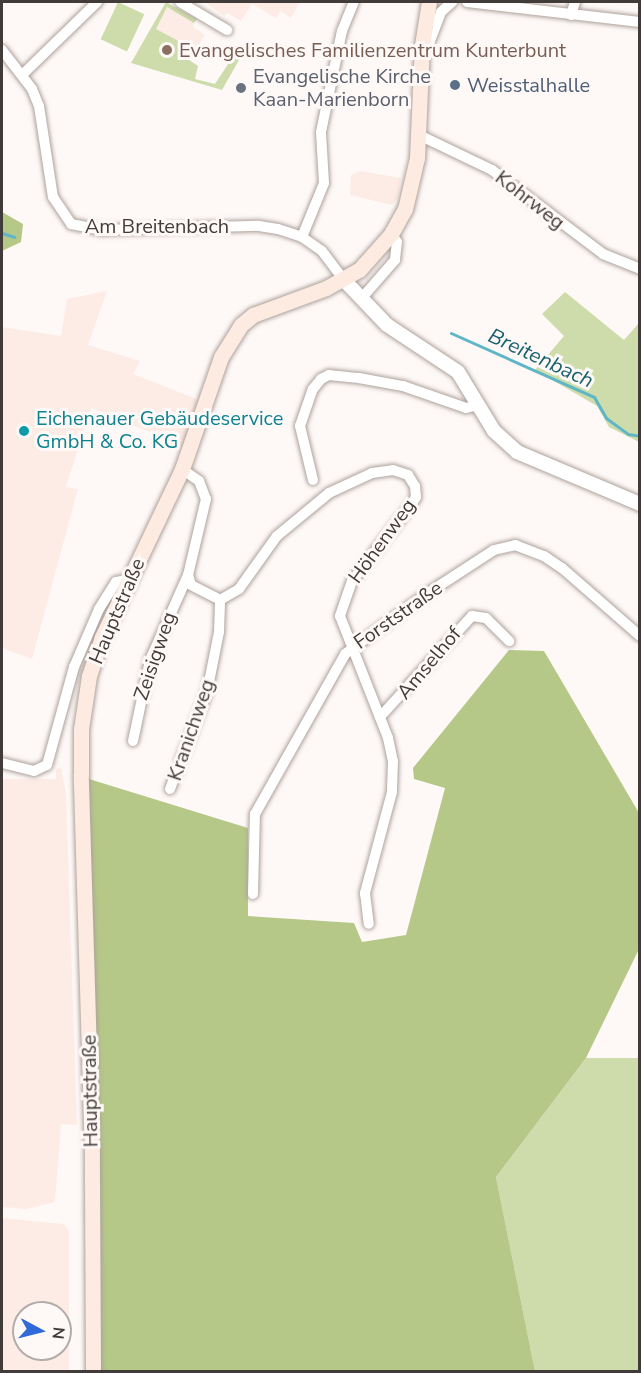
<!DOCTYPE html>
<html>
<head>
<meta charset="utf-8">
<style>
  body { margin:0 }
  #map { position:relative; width:641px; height:1373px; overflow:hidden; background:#fef9f7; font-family:"Nunito Sans",sans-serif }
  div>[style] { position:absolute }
  .built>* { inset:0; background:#fdece5 }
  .green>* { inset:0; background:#cddcaa; transform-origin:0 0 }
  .forest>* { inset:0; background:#b5c888 }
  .stream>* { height:3px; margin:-1.5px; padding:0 1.5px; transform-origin:1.5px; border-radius:1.5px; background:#5eb6c6 }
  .roads { filter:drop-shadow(0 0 2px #aea29c) drop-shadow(0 0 2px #aea29c) }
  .minor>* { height:10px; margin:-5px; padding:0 5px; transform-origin:5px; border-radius:5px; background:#fff }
  .tertiary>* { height:14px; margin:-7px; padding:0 7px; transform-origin:7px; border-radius:7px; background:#fff }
  .secondary>* { height:15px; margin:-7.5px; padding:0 7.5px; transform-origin:7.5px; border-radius:7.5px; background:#fdebe1 }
  .dots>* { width:16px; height:16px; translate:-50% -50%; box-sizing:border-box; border:3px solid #fef9f7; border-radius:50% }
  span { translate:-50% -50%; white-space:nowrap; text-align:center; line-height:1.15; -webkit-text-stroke:6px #fef9f7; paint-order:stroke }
  .education-label { font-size:20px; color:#785e54 }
  .left { translate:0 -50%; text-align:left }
  .worship-label { font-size:20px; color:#5b616d }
  .service-label { font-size:20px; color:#4e5e75 }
  .street-label { font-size:20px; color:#413b39 }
  .culture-label { font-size:20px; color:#0d838f }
  .water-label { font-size:21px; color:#1a626e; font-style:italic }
  .frame { position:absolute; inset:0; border:3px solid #413b39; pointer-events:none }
  .north { position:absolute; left:12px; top:1301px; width:60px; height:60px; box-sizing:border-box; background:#fef9f7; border:2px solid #b2adab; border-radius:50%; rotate:97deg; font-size:16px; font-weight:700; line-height:24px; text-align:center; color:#413b39 }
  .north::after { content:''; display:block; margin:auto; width:21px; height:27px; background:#306ad8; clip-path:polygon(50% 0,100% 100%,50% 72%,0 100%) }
</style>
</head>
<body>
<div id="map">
  <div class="built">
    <div style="clip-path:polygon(205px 2px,300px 2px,291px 18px,280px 11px,276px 18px,252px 4px,241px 21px,227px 13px,224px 16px)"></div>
    <div style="clip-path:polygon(167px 7px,187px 17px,194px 23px,193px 27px,205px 35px,189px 61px,131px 63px)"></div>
    <div style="clip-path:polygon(360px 171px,401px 178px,397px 199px,392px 205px,350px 195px,351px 175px)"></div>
    <div style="clip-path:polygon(107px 291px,88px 345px,140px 361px,133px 374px,199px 400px,184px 446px,91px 408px,66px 487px,78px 489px,32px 659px,2px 648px,2px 327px,61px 336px,67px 299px)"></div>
    <div style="clip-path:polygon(61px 768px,66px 794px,77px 1125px,61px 1124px,55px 1202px,27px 1209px,2px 1207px,2px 779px,56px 779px,56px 769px)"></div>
    <div style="clip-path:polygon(evenodd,2px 1218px,64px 1224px,69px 1231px,69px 1371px,2px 1371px,2px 1218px,24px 1313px,60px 1313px,60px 1349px,24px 1349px,24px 1313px)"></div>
  </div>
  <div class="green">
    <div style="left:118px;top:2px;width:29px;height:41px;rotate:25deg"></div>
    <div style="clip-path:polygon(166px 2px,197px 19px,194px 23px,167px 7px,156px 29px,184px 44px,179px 53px,198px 66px,195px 79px,215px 84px,232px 58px,229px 52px,221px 51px,230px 48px,235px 52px,239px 60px,222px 90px,131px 63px)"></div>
    <div style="clip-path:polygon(565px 292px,624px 340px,639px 323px,639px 442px,609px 427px,597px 406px,535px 370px,564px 336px,542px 314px)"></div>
    <div style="clip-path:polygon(586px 1058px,639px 1058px,639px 1371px,535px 1371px,496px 1177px)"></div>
  </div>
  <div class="forest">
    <div style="clip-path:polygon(2px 212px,23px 224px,21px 242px,2px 251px)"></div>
    <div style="clip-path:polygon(509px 650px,544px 651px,639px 813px,640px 947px,586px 1058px,496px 1177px,535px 1371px,100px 1371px,89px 779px,248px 828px,248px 916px,354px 923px,362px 942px,406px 935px,445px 788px,414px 779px,413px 768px)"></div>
  </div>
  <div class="stream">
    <div style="left:2px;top:233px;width:13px;rotate:18deg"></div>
    <div style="left:451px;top:333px;width:157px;rotate:24.1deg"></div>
    <div style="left:594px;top:397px;width:24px;rotate:60deg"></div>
    <div style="left:606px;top:418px;width:27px;rotate:36deg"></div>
    <div style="left:628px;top:434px;width:12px;rotate:9deg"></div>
  </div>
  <div class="roads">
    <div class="minor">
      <div style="left:180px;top:2px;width:55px;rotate:30.8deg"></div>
      <div style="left:467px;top:2px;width:174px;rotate:6.6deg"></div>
      <div style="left:571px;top:15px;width:14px;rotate:-73deg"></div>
      <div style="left:422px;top:45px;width:9px;rotate:-27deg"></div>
      <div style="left:430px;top:41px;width:31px;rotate:-69deg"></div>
      <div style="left:441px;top:12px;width:15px;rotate:-42deg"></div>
      <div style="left:2px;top:50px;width:49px;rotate:52.4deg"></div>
      <div style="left:32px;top:89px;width:18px;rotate:68deg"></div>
      <div style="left:39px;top:106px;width:92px;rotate:81.3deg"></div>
      <div style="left:53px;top:197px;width:32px;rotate:56deg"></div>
      <div style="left:71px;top:224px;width:31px;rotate:11deg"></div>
      <div style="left:101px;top:230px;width:158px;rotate:-1.5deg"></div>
      <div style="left:259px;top:226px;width:19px;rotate:9deg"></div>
      <div style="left:278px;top:229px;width:25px;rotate:18deg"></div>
      <div style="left:302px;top:237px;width:24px;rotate:35deg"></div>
      <div style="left:322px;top:251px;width:36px;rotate:53deg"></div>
      <div style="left:22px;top:75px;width:105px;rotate:-44.2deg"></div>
      <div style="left:419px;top:135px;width:81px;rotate:25.6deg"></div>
      <div style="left:492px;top:170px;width:139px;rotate:37.1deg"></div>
      <div style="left:603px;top:254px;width:40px;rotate:22deg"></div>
      <div style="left:302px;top:237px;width:58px;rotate:-67.8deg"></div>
      <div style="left:324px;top:183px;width:51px;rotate:-93.4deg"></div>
      <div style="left:321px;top:132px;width:103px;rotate:-78.3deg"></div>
      <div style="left:342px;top:31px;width:31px;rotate:-68deg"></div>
      <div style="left:361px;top:299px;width:52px;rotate:-48.9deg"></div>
      <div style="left:395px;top:260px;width:18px;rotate:-84deg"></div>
      <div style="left:397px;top:242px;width:10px;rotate:-127deg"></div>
      <div style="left:182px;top:469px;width:21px;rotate:35deg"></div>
      <div style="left:199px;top:481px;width:19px;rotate:69deg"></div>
      <div style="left:206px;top:499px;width:78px;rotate:103.3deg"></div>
      <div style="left:188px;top:575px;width:10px;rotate:73deg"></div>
      <div style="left:191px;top:585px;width:33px;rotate:27deg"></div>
      <div style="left:220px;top:600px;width:22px;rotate:-30deg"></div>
      <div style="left:239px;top:589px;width:65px;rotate:-54.4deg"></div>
      <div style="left:277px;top:536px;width:67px;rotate:-39.6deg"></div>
      <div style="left:329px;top:493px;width:47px;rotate:-24.9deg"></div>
      <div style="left:372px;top:473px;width:21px;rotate:-8deg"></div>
      <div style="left:393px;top:470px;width:16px;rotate:18deg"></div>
      <div style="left:408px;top:475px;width:13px;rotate:58deg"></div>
      <div style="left:415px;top:486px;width:11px;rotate:85deg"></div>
      <div style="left:416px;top:497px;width:9px;rotate:122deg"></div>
      <div style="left:411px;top:505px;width:96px;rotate:127.8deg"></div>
      <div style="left:352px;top:581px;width:37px;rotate:109deg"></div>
      <div style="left:340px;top:616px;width:131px;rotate:68.5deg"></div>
      <div style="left:388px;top:738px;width:24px;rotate:78deg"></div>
      <div style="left:393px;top:761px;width:31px;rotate:92deg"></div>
      <div style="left:392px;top:792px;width:105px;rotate:105deg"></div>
      <div style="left:365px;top:893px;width:31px;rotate:83deg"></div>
      <div style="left:313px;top:480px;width:56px;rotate:-103.5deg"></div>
      <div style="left:300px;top:426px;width:39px;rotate:-71deg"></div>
      <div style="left:313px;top:389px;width:13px;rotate:-51deg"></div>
      <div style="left:321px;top:379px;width:9px;rotate:-27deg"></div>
      <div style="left:329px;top:375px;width:30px;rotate:6deg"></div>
      <div style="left:359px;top:378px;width:45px;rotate:10.3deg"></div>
      <div style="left:403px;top:386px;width:67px;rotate:19.2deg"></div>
      <div style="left:466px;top:408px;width:12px;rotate:-14deg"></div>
      <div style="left:380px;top:717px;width:137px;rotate:-47.7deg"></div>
      <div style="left:472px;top:616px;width:14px;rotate:8deg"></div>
      <div style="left:486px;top:618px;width:33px;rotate:45deg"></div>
      <div style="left:133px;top:741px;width:83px;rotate:-78.1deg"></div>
      <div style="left:150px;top:660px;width:93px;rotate:-65.9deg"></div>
      <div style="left:2px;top:763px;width:33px;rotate:14deg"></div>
      <div style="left:34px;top:771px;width:14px;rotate:-25deg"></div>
      <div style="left:47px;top:765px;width:102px;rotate:-74.6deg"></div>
      <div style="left:74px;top:667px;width:63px;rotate:-66.7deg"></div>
      <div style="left:99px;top:609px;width:32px;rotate:-58deg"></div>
      <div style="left:116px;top:582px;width:13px;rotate:-13deg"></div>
      <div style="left:170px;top:789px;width:104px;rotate:-69.1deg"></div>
      <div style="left:207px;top:692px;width:61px;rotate:-78.7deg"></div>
      <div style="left:219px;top:632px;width:32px;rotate:-88deg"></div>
      <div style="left:253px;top:894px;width:80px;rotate:-88.6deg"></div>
      <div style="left:255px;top:814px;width:184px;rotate:-60.6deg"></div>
      <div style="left:345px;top:654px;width:99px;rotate:-36.4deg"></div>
      <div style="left:425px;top:595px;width:82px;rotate:-33.1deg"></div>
      <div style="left:494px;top:550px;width:22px;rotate:-13deg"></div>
      <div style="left:515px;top:545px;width:31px;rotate:21deg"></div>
      <div style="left:544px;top:556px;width:22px;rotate:34deg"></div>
      <div style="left:562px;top:568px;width:103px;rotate:41.1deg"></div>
    </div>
    <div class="tertiary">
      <div style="left:344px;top:280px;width:62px;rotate:46.3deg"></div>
      <div style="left:387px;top:325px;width:85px;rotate:33.5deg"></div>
      <div style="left:458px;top:372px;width:69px;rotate:58.6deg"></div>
      <div style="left:494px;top:431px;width:31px;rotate:42deg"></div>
      <div style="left:517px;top:452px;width:134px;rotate:22.9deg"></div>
    </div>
    <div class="secondary">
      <div style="left:93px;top:1372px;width:217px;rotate:-90.3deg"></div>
      <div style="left:92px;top:1155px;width:381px;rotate:-91.7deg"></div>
      <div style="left:81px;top:774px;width:45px;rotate:-90deg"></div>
      <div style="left:81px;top:729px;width:54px;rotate:-81.4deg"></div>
      <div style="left:89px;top:676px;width:41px;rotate:-71.6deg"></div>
      <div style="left:102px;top:637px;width:186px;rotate:-64.5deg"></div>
      <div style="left:182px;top:469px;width:119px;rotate:-70.8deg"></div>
      <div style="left:221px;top:357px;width:38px;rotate:-58deg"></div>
      <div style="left:241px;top:325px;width:16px;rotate:-40deg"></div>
      <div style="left:253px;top:315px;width:78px;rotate:-20.3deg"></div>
      <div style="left:326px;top:288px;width:38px;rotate:-29deg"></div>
      <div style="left:359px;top:270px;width:48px;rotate:-48.4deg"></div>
      <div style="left:391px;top:234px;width:29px;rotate:-61deg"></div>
      <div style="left:405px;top:209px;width:52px;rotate:-76.8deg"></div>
      <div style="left:417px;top:158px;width:113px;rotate:-87.5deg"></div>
      <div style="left:422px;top:45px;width:44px;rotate:-80.8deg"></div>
    </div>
  </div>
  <div class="dots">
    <div style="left:167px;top:50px;background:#8d6e63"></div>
    <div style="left:455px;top:85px;background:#5c6f8a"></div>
    <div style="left:241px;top:88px;background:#6b7280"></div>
    <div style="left:24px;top:431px;background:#0f9aa8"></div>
  </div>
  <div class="education-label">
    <span class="left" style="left:179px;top:50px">Evangelisches Familienzentrum Kunterbunt</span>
  </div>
  <div class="worship-label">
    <span class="left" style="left:253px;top:88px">Evangelische Kirche<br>Kaan-Marienborn</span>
  </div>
  <div class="service-label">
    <span class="left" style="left:467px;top:85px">Weisstalhalle</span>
  </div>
  <div class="street-label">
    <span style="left:530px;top:200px;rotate:38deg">Kohrweg</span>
    <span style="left:157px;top:226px">Am Breitenbach</span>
    <span style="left:382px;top:541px;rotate:-54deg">Höhenweg</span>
    <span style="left:117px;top:611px;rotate:-67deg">Hauptstraße</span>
    <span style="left:398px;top:615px;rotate:-35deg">Forststraße</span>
    <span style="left:155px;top:656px;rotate:-71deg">Zeisigweg</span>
    <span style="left:429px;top:663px;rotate:-50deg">Amselhof</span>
    <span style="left:191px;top:730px;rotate:-71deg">Kranichweg</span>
    <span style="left:90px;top:1091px;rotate:-91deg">Hauptstraße</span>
  </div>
  <div class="culture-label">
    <span class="left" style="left:36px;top:430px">Eichenauer Gebäudeservice<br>GmbH &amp; Co. KG</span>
  </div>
  <div class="water-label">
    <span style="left:541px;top:358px;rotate:25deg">Breitenbach</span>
  </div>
  <div class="frame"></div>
  <div class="north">N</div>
</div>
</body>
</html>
